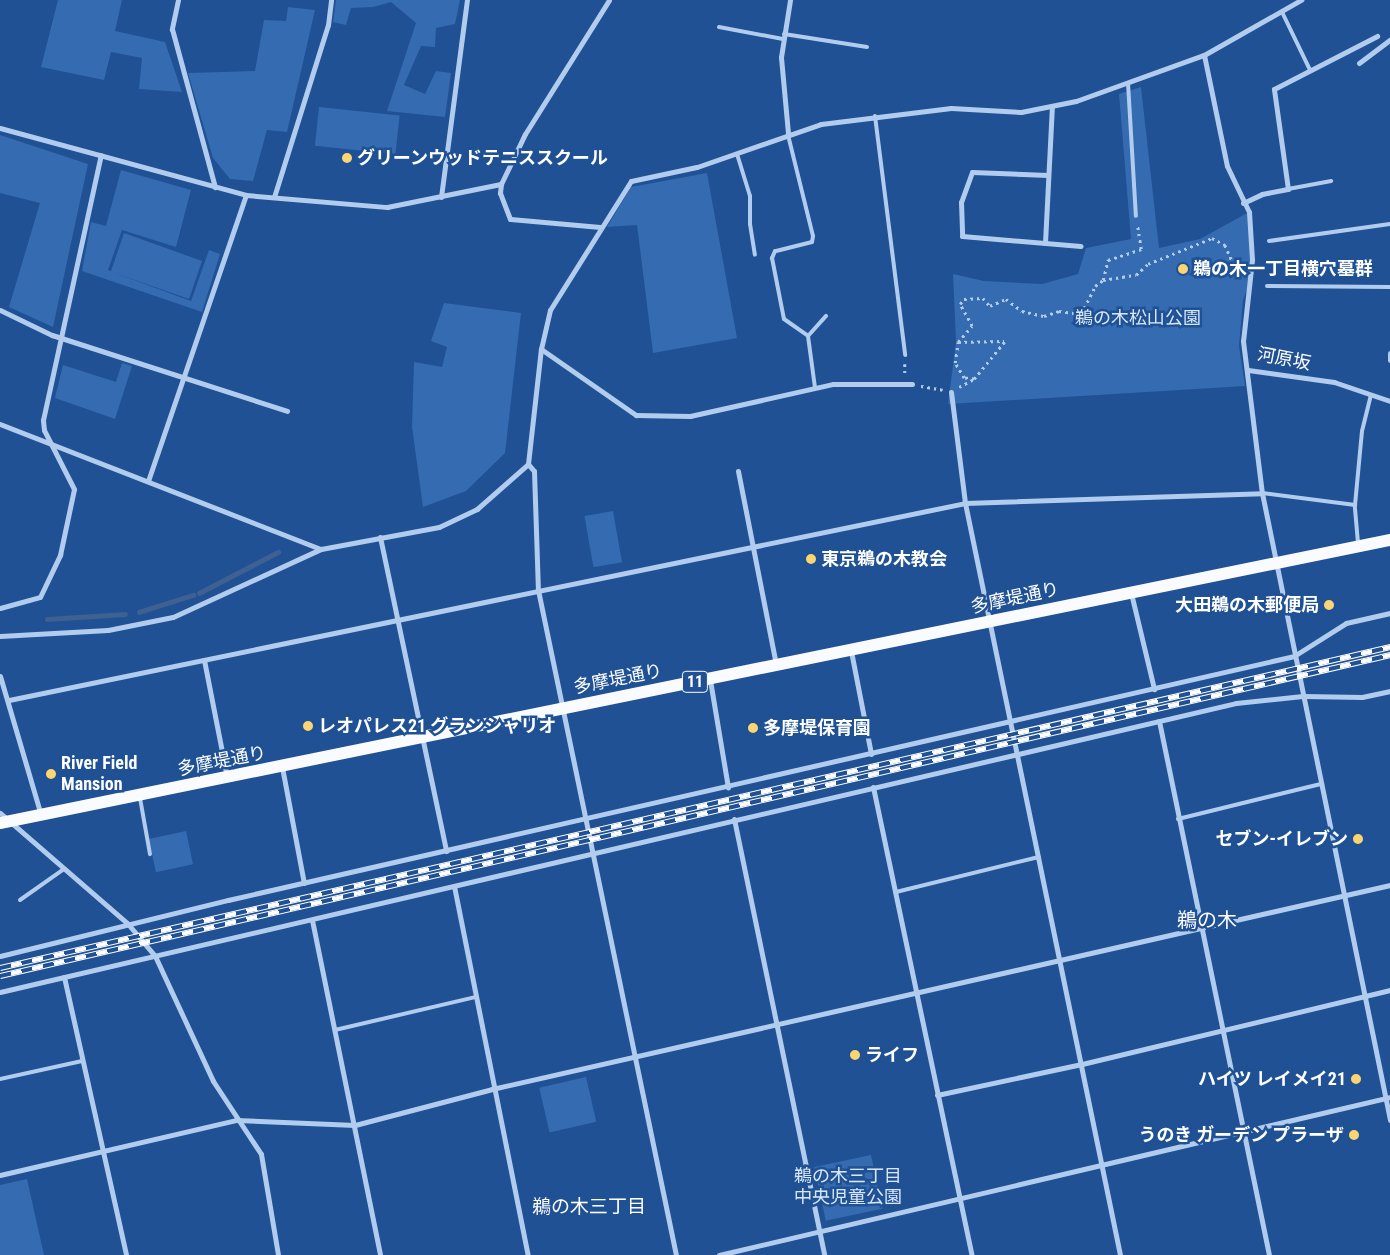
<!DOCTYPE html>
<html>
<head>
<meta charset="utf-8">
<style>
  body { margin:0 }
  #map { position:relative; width:1390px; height:1255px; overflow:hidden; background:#1f5194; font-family:"Roboto Condensed","Noto Sans JP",sans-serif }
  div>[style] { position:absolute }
  .green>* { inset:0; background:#346bb1; transform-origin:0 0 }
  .stream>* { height:4.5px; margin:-2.25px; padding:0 2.25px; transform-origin:2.25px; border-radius:2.25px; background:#3e6191 }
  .path>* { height:2.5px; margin-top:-1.25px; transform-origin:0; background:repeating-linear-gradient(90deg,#b2ccee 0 2.5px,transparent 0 6.5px) }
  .lane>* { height:4px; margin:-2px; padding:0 2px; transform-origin:2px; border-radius:2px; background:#b2ccee }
  .street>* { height:5px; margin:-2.5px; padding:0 2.5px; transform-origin:2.5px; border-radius:2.5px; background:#b2ccee }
  .primary>* { height:12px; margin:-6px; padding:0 6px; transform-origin:6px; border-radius:6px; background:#f9fbff }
  .rail>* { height:5.5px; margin-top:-2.75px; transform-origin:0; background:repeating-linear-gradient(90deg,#1f5194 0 11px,#fff 0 22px); box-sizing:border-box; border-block:1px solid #fff }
  .dots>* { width:14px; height:14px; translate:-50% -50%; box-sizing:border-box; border:2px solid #1f5194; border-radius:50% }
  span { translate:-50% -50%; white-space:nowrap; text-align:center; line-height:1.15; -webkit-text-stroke:5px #1f5194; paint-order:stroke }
  .shield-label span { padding:1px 4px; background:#1f5194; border:1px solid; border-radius:4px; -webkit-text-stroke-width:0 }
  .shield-label { font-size:16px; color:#fff; font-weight:700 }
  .poi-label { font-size:18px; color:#fff; font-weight:700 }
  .left { translate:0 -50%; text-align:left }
  .right { translate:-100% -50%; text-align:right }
  .park-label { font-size:18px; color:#d8e7fa }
  .street-label { font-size:18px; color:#fff }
  .neighbourhood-label { font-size:19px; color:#fff }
  .quarter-label { font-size:20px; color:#fff }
</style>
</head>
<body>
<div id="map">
  <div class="green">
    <div style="clip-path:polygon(58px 0,122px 0,115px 31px,165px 42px,182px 92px,139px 89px,142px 58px,111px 52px,104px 80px,41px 67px)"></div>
    <div style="clip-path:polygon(336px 0,460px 0,455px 24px,436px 28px,435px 47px,421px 46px,404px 85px,425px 94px,436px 71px,451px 73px,445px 117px,387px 111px,416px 23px,391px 2px,373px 7px,351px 8px,346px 25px,333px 22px)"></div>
    <div style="clip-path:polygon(288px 7px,315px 10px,287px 132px,267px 130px,253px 181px,230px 179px,213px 158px,188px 73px,255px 71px,264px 20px,286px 21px)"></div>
    <div style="clip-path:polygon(1141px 87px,1159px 248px,1200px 239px,1249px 212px,1251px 279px,1243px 300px,1239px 346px,1245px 386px,948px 404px,956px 342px,953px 274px,984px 281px,1042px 284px,1078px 274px,1086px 248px,1131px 239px,1119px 94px)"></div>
    <div style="left:319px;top:107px;width:81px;height:39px;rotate:6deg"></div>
    <div style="clip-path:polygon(0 135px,88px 164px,53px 327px,9px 307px,40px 203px,0 193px)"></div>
    <div style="clip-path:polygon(121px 170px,191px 190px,176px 247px,122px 230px,108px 270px,111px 271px,124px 233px,202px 261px,189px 299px,112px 272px,191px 301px,209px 250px,220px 254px,202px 312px,82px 271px,91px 222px,106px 226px)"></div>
    <div style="clip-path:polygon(707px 173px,737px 338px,653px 353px,637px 225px,607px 227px,631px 187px)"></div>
    <div style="clip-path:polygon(444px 303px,521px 313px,505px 453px,466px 491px,423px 507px,412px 427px,414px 362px,442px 367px,447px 347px,431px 341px)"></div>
    <div style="clip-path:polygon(122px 363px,132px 366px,115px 419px,55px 398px,63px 365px,116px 382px)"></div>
    <div style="left:613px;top:511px;width:52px;height:29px;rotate:80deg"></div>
    <div style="left:186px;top:831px;width:34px;height:38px;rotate:78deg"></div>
    <div style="left:586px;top:1077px;width:46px;height:48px;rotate:77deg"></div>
    <div style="left:871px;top:1155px;width:55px;height:58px;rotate:78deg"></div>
    <div style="clip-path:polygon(27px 1179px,44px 1255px,0 1255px,0 1185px)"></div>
  </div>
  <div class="stream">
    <div style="left:199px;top:593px;width:89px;rotate:-27.4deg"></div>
    <div style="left:139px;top:612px;width:57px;rotate:-17.5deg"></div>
    <div style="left:47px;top:619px;width:78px;rotate:-3.7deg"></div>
  </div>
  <div class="path">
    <div style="left:1103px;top:280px;width:21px;rotate:-76deg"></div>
    <div style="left:1108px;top:260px;width:35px;rotate:-18deg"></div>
    <div style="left:1141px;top:249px;width:24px;rotate:-99deg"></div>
    <div style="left:958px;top:342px;width:46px;rotate:-1.2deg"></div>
    <div style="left:905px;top:364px;width:12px;rotate:90deg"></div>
    <div style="left:974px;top:379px;width:10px;rotate:-174deg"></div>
    <div style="left:964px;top:378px;width:17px;rotate:-121deg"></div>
    <div style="left:955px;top:363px;width:21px;rotate:-82deg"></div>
    <div style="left:958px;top:342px;width:21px;rotate:-49deg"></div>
    <div style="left:972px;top:326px;width:25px;rotate:-119deg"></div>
    <div style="left:960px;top:304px;width:6px;rotate:-51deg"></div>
    <div style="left:964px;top:299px;width:19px;rotate:-3deg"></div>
    <div style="left:983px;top:298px;width:11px;rotate:49deg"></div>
    <div style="left:990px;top:306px;width:17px;rotate:-24deg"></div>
    <div style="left:1006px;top:299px;width:20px;rotate:37deg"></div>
    <div style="left:1022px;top:311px;width:23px;rotate:13deg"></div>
    <div style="left:1044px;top:316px;width:16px;rotate:-18deg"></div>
    <div style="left:1059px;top:311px;width:22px;rotate:8deg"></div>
    <div style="left:1081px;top:314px;width:31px;rotate:-63deg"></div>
    <div style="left:1095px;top:286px;width:10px;rotate:-37deg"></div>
    <div style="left:1103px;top:280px;width:33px;rotate:-9deg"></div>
    <div style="left:1136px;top:275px;width:16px;rotate:-43deg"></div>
    <div style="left:1148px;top:264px;width:69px;rotate:-22.1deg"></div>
    <div style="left:1212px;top:238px;width:15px;rotate:28deg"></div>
    <div style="left:1225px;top:245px;width:34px;rotate:66deg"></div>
    <div style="left:921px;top:386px;width:22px;rotate:10deg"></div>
    <div style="left:959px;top:387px;width:17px;rotate:-28deg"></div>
    <div style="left:974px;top:379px;width:49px;rotate:-50.8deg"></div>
  </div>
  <div class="lane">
    <div style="left:1282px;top:12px;width:64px;rotate:64.2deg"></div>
    <div style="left:719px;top:27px;width:65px;rotate:10.6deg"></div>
    <div style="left:784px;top:34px;width:84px;rotate:8.9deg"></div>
    <div style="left:1128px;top:83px;width:133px;rotate:86.6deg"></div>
    <div style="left:875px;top:116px;width:241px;rotate:82.8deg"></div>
    <div style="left:788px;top:135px;width:104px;rotate:76.1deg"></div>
    <div style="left:813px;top:236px;width:6px;rotate:99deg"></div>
    <div style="left:812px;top:242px;width:38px;rotate:166deg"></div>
    <div style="left:775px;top:251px;width:8px;rotate:113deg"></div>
    <div style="left:772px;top:258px;width:62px;rotate:78.9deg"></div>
    <div style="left:784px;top:319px;width:29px;rotate:35deg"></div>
    <div style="left:808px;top:336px;width:52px;rotate:82.3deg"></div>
    <div style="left:737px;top:154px;width:44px;rotate:72.8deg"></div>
    <div style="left:750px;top:196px;width:28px;rotate:90deg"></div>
    <div style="left:750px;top:224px;width:31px;rotate:81deg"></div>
    <div style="left:1288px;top:189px;width:44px;rotate:-10.5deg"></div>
    <div style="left:1269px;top:241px;width:122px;rotate:-8deg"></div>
    <div style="left:1267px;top:286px;width:123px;rotate:0.5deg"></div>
    <div style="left:808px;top:336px;width:27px;rotate:-48deg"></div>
    <div style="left:1262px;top:493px;width:94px;rotate:7.4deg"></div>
    <div style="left:1358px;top:543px;width:38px;rotate:-95deg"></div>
    <div style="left:1355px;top:505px;width:74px;rotate:-84.6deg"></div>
    <div style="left:1362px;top:431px;width:37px;rotate:-76deg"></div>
    <div style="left:140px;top:798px;width:57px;rotate:79.9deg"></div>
    <div style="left:1178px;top:819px;width:147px;rotate:-13.8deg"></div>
    <div style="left:896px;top:892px;width:147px;rotate:-13.8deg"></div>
    <div style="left:20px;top:900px;width:54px;rotate:-35.2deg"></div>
    <div style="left:335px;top:1030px;width:145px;rotate:-13.2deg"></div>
    <div style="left:0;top:1079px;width:84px;rotate:-12.4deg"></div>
  </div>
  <div class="street">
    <div style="left:178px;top:0;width:30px;rotate:102deg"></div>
    <div style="left:172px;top:29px;width:164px;rotate:74.8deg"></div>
    <div style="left:1204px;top:55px;width:113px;rotate:78.3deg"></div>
    <div style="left:1227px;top:166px;width:51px;rotate:64.4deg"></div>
    <div style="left:1249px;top:212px;width:48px;rotate:86.4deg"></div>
    <div style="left:1252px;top:260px;width:81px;rotate:96.3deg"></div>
    <div style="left:1243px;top:341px;width:153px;rotate:82.9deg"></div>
    <div style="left:1262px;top:493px;width:640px;rotate:78.46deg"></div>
    <div style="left:1359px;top:63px;width:39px;rotate:-37deg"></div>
    <div style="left:0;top:128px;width:255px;rotate:15.2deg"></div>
    <div style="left:246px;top:195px;width:142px;rotate:4.9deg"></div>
    <div style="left:387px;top:207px;width:116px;rotate:-11.4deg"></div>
    <div style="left:788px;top:133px;width:76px;rotate:-95.3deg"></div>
    <div style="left:781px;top:57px;width:58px;rotate:-81deg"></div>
    <div style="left:1048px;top:175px;width:76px;rotate:-177.7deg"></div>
    <div style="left:972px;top:172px;width:32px;rotate:110deg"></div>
    <div style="left:961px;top:202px;width:34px;rotate:88deg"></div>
    <div style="left:962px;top:236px;width:119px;rotate:4.8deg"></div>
    <div style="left:274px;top:197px;width:180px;rotate:-72.6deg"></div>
    <div style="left:328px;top:25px;width:25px;rotate:-83deg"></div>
    <div style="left:441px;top:197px;width:199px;rotate:-82.5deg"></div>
    <div style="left:1243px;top:203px;width:21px;rotate:-25deg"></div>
    <div style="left:1262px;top:194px;width:26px;rotate:-11deg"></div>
    <div style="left:1288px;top:189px;width:101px;rotate:-98deg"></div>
    <div style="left:1274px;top:89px;width:116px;rotate:-27.2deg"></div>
    <div style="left:600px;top:227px;width:90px;rotate:-174.9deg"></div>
    <div style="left:510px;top:219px;width:28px;rotate:-111deg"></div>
    <div style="left:500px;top:193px;width:9px;rotate:-84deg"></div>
    <div style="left:501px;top:184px;width:55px;rotate:-64.4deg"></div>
    <div style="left:525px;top:134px;width:158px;rotate:-57.9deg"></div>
    <div style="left:1045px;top:243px;width:136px;rotate:-87.1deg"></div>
    <div style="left:0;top:310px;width:58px;rotate:25.7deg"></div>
    <div style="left:52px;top:335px;width:247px;rotate:17.9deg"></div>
    <div style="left:541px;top:349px;width:116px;rotate:34.8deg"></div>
    <div style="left:636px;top:415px;width:54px;rotate:1.1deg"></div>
    <div style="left:690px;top:416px;width:147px;rotate:-12.6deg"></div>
    <div style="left:833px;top:384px;width:79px"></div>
    <div style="left:1390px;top:353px;width:7px;rotate:90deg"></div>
    <div style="left:1248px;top:370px;width:87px;rotate:7.9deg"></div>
    <div style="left:1334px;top:382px;width:59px;rotate:18.7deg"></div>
    <div style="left:951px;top:392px;width:112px;rotate:82.8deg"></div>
    <div style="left:965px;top:503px;width:768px;rotate:78.35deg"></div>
    <div style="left:0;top:424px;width:344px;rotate:21.3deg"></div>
    <div style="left:528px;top:464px;width:9px;rotate:49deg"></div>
    <div style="left:534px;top:471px;width:119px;rotate:88.1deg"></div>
    <div style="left:538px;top:590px;width:679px;rotate:78.28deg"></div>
    <div style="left:738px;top:471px;width:198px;rotate:78.9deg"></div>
    <div style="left:148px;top:481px;width:302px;rotate:-71.1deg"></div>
    <div style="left:380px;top:537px;width:321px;rotate:78.1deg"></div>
    <div style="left:1131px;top:593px;width:99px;rotate:76.5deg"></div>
    <div style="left:0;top:608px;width:41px;rotate:-15.4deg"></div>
    <div style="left:40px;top:597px;width:47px;rotate:-64.5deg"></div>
    <div style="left:60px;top:555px;width:67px;rotate:-78deg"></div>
    <div style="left:74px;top:489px;width:66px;rotate:-117deg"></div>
    <div style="left:44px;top:430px;width:10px;rotate:-96deg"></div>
    <div style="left:43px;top:420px;width:271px;rotate:-77.7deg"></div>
    <div style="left:0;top:636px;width:108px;rotate:-3.2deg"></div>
    <div style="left:108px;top:630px;width:66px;rotate:-11.3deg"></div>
    <div style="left:173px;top:617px;width:163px;rotate:-24.7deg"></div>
    <div style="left:321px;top:549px;width:120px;rotate:-10.6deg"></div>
    <div style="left:439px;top:527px;width:42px;rotate:-25.3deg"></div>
    <div style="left:477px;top:509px;width:68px;rotate:-41.4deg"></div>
    <div style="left:528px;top:464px;width:116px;rotate:-83.6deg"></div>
    <div style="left:541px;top:349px;width:40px;rotate:-77deg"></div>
    <div style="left:550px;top:310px;width:152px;rotate:-57.9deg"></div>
    <div style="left:631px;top:181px;width:67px;rotate:-12deg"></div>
    <div style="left:697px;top:167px;width:131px;rotate:-19.1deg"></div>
    <div style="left:821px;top:124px;width:131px;rotate:-7deg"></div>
    <div style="left:951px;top:108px;width:70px;rotate:3.3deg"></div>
    <div style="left:1021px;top:112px;width:56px;rotate:-11.3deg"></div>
    <div style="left:1076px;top:101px;width:136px;rotate:-19.8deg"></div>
    <div style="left:1204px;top:55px;width:112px;rotate:-29.6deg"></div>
    <div style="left:851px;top:651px;width:105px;rotate:79deg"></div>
    <div style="left:204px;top:660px;width:119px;rotate:78.9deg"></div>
    <div style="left:0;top:676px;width:145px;rotate:73.6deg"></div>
    <div style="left:710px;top:680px;width:109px;rotate:80.5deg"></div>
    <div style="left:9px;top:700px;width:976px;rotate:-11.64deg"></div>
    <div style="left:965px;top:503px;width:297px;rotate:-1.9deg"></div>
    <div style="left:1159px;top:721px;width:545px;rotate:78.36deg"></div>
    <div style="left:282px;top:767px;width:118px;rotate:79.3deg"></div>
    <div style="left:873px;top:787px;width:478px;rotate:78.1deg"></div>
    <div style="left:0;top:813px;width:169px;rotate:40.9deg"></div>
    <div style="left:128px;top:924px;width:42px;rotate:49.8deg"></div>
    <div style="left:155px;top:956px;width:138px;rotate:65.1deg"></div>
    <div style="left:213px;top:1081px;width:87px;rotate:56.7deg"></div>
    <div style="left:261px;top:1154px;width:102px;rotate:80.4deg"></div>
    <div style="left:734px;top:819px;width:445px;rotate:78.3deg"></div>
    <div style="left:454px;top:886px;width:376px;rotate:78.7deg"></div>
    <div style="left:312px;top:920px;width:342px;rotate:78.5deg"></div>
    <div style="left:0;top:956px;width:235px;rotate:-13.8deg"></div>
    <div style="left:228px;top:900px;width:1094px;rotate:-12.89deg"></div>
    <div style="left:1294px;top:656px;width:62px;rotate:-32.4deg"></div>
    <div style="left:1346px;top:623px;width:45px;rotate:-12.8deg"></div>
    <div style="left:64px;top:977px;width:285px;rotate:77.4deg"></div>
    <div style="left:0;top:992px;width:1269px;rotate:-13.16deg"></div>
    <div style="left:1236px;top:703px;width:67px;rotate:-6deg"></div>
    <div style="left:1303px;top:696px;width:59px;rotate:1deg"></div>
    <div style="left:1362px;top:697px;width:29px;rotate:-12deg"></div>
    <div style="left:937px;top:1095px;width:148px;rotate:-12.1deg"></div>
    <div style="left:1082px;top:1064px;width:317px;rotate:-13.5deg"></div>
    <div style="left:0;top:1175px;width:242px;rotate:-13.1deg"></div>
    <div style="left:236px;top:1120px;width:119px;rotate:2.4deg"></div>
    <div style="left:355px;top:1125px;width:142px;rotate:-14.7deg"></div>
    <div style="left:492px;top:1089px;width:921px;rotate:-12.8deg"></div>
    <div style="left:719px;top:1255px;width:689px;rotate:-13.25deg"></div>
  </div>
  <div class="primary">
    <div style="left:0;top:823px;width:1419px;rotate:-11.51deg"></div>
  </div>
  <div class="rail">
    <div style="left:0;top:968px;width:1427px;rotate:-13deg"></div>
    <div style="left:0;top:976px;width:1427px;rotate:-13deg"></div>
  </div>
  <div class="dots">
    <div style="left:347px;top:158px;background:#fcd572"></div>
    <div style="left:1183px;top:269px;background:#fcd572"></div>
    <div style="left:811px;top:559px;background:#fcd572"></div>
    <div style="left:1329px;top:605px;background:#fcd572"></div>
    <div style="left:308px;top:726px;background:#fcd572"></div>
    <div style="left:753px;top:728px;background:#fcd572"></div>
    <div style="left:51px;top:774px;background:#fcd572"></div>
    <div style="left:1358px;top:839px;background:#fcd572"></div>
    <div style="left:855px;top:1055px;background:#fcd572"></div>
    <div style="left:1356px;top:1079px;background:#fcd572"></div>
    <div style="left:1354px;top:1135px;background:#fcd572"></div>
  </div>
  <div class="shield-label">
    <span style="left:695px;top:682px">11</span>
  </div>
  <div class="poi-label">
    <span class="left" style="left:357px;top:158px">グリーンウッドテニススクール</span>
    <span class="left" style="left:1193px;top:269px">鵜の木一丁目横穴墓群</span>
    <span class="left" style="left:821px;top:559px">東京鵜の木教会</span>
    <span class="right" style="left:1319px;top:605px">大田鵜の木郵便局</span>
    <span class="left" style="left:318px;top:726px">レオパレス21 グランシャリオ</span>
    <span class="left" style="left:763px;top:728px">多摩堤保育園</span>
    <span class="left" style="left:61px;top:774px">River Field<br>Mansion</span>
    <span class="right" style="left:1348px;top:839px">セブン-イレブン</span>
    <span class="left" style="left:865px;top:1055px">ライフ</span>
    <span class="right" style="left:1346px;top:1079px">ハイツ レイメイ21</span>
    <span class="right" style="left:1344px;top:1135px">うのき ガーデン プラーザ</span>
  </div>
  <div class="park-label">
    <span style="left:1138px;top:318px">鵜の木松山公園</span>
    <span style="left:848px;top:1187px">鵜の木三丁目<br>中央児童公園</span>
  </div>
  <div class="street-label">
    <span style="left:1284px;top:359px;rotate:11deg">河原坂</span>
    <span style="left:1015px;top:598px;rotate:-12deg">多摩堤通り</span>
    <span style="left:618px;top:679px;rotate:-11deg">多摩堤通り</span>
    <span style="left:222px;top:761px;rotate:-11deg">多摩堤通り</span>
  </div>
  <div class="neighbourhood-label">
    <span style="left:589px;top:1207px">鵜の木三丁目</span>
  </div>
  <div class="quarter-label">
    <span style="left:1207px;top:920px">鵜の木</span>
  </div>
</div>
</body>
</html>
